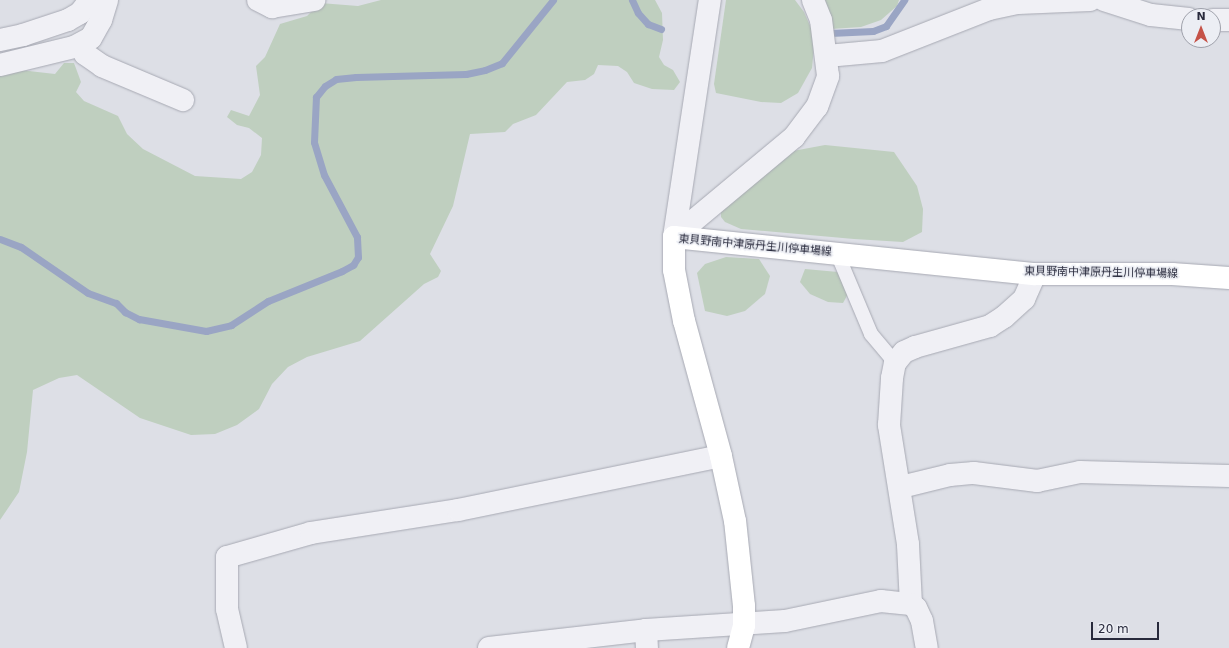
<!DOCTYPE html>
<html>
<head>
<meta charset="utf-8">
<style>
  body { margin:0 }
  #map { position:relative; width:1229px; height:648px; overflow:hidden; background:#dddfe6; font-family:"DejaVu Sans","Noto Sans JP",sans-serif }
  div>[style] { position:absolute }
  .green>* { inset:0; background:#bfcfbf }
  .stream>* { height:7px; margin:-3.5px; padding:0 3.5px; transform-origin:3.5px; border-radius:3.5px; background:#9aa5c4 }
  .roads { filter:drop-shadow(0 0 1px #a7a9b3) drop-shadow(0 0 1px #a7a9b3) }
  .service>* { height:14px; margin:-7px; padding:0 7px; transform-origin:7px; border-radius:7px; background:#f0f0f5 }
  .minor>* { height:22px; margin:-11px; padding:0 11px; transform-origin:11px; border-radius:11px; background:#f0f0f5 }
  .secondary>* { height:22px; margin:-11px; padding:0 11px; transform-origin:11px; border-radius:11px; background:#fff }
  span { translate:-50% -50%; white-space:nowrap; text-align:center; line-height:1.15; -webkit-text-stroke:3px #eceef4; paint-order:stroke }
  .street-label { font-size:11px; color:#282a3c }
  .north { position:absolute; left:1181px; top:8px; width:40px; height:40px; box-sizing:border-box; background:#eceef4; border:1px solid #9ea0aa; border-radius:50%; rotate:0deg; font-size:11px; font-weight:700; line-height:16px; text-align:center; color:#282a3c }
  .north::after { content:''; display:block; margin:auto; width:14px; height:18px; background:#c55248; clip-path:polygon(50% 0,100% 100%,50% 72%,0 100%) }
  .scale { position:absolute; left:1091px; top:622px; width:68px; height:18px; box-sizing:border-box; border:2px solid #282a3c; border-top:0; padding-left:5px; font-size:12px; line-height:14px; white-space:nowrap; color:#282a3c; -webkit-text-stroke:3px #eceef4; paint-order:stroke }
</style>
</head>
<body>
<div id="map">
  <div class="green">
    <div style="clip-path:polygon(381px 0,655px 0,662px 13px,663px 40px,659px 57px,664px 65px,673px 70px,680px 82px,674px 90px,652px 89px,634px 83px,627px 72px,618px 66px,598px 65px,594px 74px,585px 80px,567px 82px,536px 115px,513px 124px,505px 132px,470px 134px,453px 206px,430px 254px,441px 271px,438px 277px,424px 284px,360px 341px,307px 357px,288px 367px,272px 384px,259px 409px,237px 425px,215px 434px,191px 435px,140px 418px,77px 375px,59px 378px,33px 390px,27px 452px,19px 492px,0 520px,0 74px,20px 70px,55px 74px,64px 63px,74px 63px,81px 82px,76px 92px,84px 101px,118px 116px,127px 134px,143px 149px,195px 176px,241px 179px,252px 172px,261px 155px,262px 138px,249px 128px,237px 125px,227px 117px,231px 110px,249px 116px,260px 95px,256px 66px,265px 57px,280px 24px,307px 16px,320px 3px,358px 6px)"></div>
    <div style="clip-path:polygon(726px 0,795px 0,804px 12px,815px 37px,812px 68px,798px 93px,781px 103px,761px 102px,716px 93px,714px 84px)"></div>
    <div style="clip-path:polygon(820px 0,899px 0,897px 6px,881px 20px,861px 27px,831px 29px)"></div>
    <div style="clip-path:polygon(825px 145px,894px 152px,917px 186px,923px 209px,922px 232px,903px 242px,854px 239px,741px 229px,725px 222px,721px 217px,721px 212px,793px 151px)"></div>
    <div style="clip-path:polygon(726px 257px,759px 259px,770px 276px,765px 294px,745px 311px,727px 316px,705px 311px,697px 273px,705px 264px)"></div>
    <div style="clip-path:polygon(805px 269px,838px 272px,848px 294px,843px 303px,828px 302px,810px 294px,800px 282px)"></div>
  </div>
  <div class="stream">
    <div style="left:632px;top:0;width:14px;rotate:65deg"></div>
    <div style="left:638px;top:13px;width:15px;rotate:48deg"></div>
    <div style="left:648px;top:24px;width:14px;rotate:21deg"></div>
    <div style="left:830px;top:33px;width:43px;rotate:-2.7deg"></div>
    <div style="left:873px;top:31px;width:14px;rotate:-21deg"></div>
    <div style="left:886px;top:26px;width:32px;rotate:-55deg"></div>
    <div style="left:0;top:239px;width:22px;rotate:21deg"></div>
    <div style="left:21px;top:247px;width:81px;rotate:34.5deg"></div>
    <div style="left:88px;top:293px;width:30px;rotate:20deg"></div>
    <div style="left:116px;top:303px;width:13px;rotate:45deg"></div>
    <div style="left:125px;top:312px;width:16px;rotate:27deg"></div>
    <div style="left:139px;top:319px;width:68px;rotate:10.2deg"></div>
    <div style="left:206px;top:331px;width:26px;rotate:-13deg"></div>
    <div style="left:231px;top:325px;width:44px;rotate:-33deg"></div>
    <div style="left:268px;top:301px;width:80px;rotate:-22.1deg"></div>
    <div style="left:342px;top:271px;width:13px;rotate:-29deg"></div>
    <div style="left:353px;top:265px;width:9px;rotate:-58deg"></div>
    <div style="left:358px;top:257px;width:20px;rotate:-93deg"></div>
    <div style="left:357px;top:237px;width:70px;rotate:-118deg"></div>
    <div style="left:324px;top:175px;width:34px;rotate:-107deg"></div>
    <div style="left:314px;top:142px;width:45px;rotate:-87.5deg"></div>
    <div style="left:316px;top:97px;width:14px;rotate:-51deg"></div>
    <div style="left:325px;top:86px;width:13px;rotate:-32deg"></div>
    <div style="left:336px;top:79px;width:20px;rotate:-6deg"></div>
    <div style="left:356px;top:77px;width:110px;rotate:-1.6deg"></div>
    <div style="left:466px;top:74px;width:19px;rotate:-12deg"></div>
    <div style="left:485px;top:70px;width:18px;rotate:-22deg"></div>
    <div style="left:502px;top:63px;width:81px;rotate:-51deg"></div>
  </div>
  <div class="roads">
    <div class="service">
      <div style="left:837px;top:253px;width:88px;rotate:67.2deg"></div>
      <div style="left:871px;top:334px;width:38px;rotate:50deg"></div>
    </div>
    <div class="minor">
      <div style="left:258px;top:0;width:16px;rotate:27deg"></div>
      <div style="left:272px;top:7px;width:43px;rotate:-9.5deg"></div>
      <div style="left:1104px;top:0;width:49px;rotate:17.7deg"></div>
      <div style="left:1151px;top:15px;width:38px;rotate:6deg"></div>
      <div style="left:1213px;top:20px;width:16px"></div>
      <div style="left:0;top:40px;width:24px;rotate:-12deg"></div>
      <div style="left:23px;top:35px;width:47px;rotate:-18.4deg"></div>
      <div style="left:68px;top:20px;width:14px;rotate:-30deg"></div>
      <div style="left:80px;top:13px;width:16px;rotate:-52deg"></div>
      <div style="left:81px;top:44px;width:11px;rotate:68deg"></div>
      <div style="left:85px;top:54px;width:21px;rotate:35deg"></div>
      <div style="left:102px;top:66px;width:88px;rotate:22.8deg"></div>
      <div style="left:827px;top:56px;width:55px;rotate:-5.2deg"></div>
      <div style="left:882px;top:51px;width:115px;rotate:-21.4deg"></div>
      <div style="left:989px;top:9px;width:30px;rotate:-12deg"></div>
      <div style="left:1018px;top:3px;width:72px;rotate:-2.4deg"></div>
      <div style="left:0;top:65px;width:76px;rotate:-13.7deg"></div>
      <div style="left:74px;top:47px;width:19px;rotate:-28deg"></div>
      <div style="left:91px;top:38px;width:21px;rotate:-61deg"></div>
      <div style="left:101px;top:20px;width:21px;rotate:-73deg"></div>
      <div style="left:674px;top:237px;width:156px;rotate:-39.8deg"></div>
      <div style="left:794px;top:137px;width:38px;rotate:-53deg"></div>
      <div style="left:817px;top:107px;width:33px;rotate:-70deg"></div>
      <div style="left:828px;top:76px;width:56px;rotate:-97.1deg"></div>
      <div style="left:821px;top:20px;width:22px;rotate:-112deg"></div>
      <div style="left:674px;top:237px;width:240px;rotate:-81.4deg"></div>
      <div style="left:901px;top:487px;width:50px;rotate:-13.8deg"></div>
      <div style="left:950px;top:475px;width:24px;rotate:-5deg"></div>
      <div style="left:974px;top:473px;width:64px;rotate:7.2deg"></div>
      <div style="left:1037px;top:481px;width:44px;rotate:-11.8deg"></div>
      <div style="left:1080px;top:472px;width:149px;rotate:1.5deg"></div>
      <div style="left:911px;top:604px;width:60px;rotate:-92.9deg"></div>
      <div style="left:908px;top:544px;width:121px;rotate:-99.1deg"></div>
      <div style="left:889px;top:425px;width:47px;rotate:-86.3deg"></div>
      <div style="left:892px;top:378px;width:15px;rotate:-79deg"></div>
      <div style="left:895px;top:363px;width:14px;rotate:-51deg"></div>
      <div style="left:904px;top:352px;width:12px;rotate:-24deg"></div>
      <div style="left:915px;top:347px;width:78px;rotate:-15.6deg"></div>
      <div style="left:990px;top:326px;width:17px;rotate:-33deg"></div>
      <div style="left:1004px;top:317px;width:27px;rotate:-42deg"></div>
      <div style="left:1024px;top:299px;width:27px;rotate:-66deg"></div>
      <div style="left:646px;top:630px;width:18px;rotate:87deg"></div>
      <div style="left:236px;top:648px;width:40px;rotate:-103deg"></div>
      <div style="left:227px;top:609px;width:52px;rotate:-90deg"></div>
      <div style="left:227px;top:557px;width:87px;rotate:-15.9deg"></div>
      <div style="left:311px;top:533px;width:149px;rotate:-8.9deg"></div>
      <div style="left:458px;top:510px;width:268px;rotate:-11.6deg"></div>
      <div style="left:489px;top:648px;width:158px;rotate:-6.5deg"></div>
      <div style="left:646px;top:630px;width:139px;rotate:-3.7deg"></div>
      <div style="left:785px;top:621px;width:98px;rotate:-11.8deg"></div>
      <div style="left:881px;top:601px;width:30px;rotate:6deg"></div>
      <div style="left:911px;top:604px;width:6px;rotate:39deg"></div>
      <div style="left:916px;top:608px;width:14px;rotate:65deg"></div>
      <div style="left:922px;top:621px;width:27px;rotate:80deg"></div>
    </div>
    <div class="secondary">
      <div style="left:738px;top:648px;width:24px;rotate:-75deg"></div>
      <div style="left:744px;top:625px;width:19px;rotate:-90deg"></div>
      <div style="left:744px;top:606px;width:85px;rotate:-96deg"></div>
      <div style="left:735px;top:521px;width:66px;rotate:-102.2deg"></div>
      <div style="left:721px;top:456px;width:140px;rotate:-105.3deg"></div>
      <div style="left:684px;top:321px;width:52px;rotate:-101.1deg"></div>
      <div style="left:674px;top:270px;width:33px;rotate:-90deg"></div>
      <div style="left:674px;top:237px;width:363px;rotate:5.9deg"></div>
      <div style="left:1035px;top:274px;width:137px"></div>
      <div style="left:1172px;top:274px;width:57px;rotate:4deg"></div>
    </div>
  </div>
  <div class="street-label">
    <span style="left:755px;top:246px;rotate:5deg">東貝野南中津原丹生川停車場線</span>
    <span style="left:1101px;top:273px;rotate:1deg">東貝野南中津原丹生川停車場線</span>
  </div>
  <div class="north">N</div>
  <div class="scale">20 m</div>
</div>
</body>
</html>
